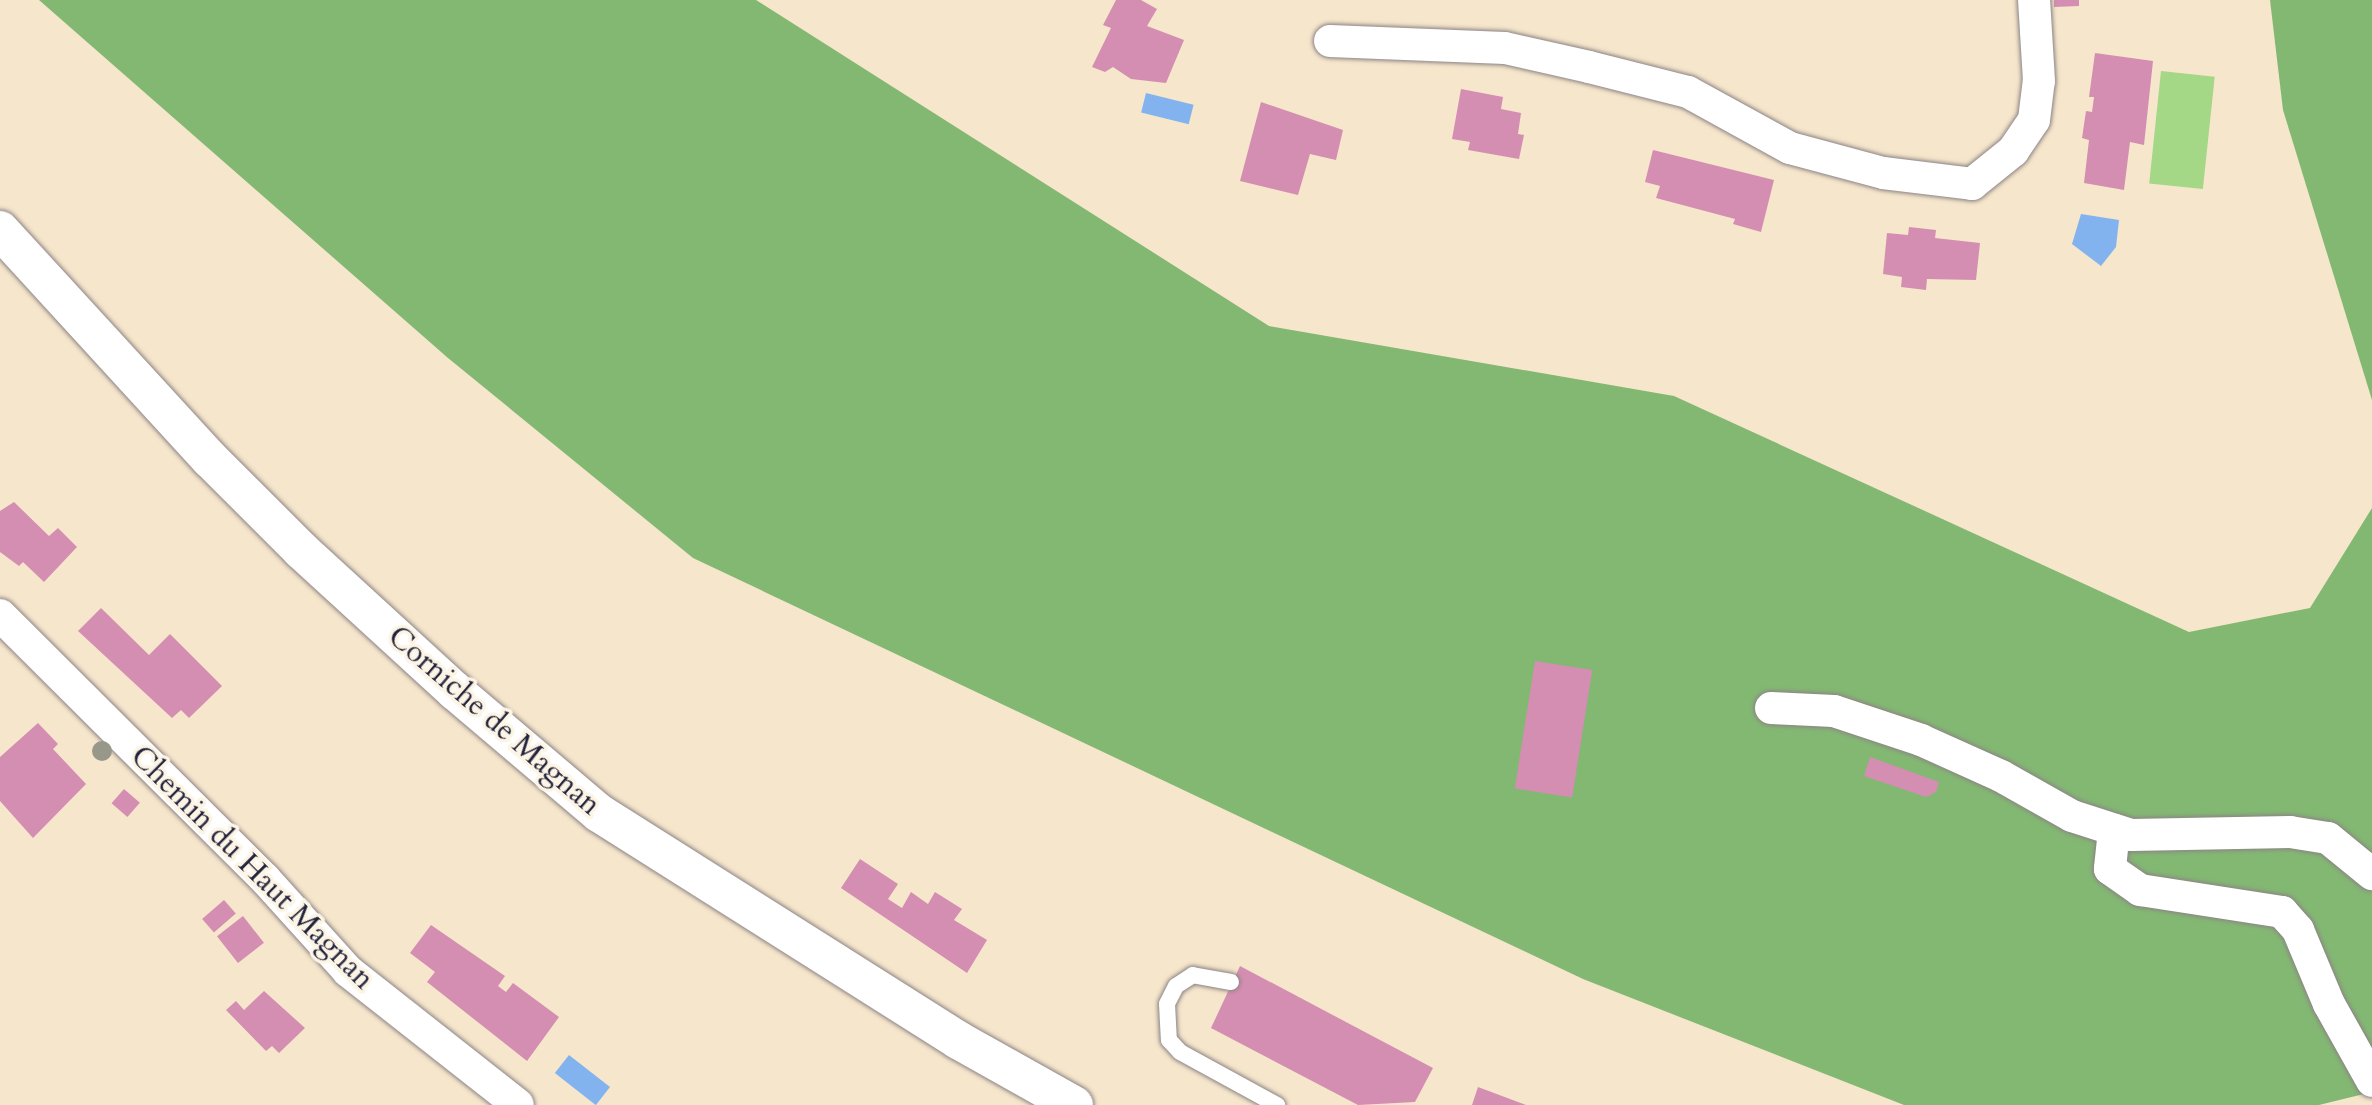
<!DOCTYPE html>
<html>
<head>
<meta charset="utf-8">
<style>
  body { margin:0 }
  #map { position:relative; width:2372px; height:1105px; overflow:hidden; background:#f6e6cc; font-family:Cardo,serif }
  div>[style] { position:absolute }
  .green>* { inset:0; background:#a4d786; transform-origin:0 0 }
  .forest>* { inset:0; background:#83b873 }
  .water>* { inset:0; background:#83b3ee; transform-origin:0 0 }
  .building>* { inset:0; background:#d48eb1; transform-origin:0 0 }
  .roads { filter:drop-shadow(0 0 2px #8c8484) drop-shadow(0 0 2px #8c8484) }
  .service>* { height:16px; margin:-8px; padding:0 8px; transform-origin:8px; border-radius:8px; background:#fff }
  .minor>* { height:32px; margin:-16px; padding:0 16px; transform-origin:16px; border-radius:16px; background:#fff }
  .tertiary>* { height:38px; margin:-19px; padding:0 19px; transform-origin:19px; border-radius:19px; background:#fff }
  .trees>* { width:20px; height:20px; margin:-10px; border-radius:50%; background:#979889 }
  span { translate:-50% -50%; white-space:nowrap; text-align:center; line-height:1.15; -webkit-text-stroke:7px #fcf5e5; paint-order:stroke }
  .street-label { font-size:30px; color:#22223b }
</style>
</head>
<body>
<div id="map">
  <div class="green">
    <div style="left:2161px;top:71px;width:54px;height:113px;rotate:6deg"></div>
  </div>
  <div class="forest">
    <div style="clip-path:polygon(39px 0,756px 0,1269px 326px,1674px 396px,2189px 632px,2310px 608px,2372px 508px,2372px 868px,2359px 874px,2372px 892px,2372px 1092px,2319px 1105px,1904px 1105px,1583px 979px,693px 558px,448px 358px)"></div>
    <div style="clip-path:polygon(2270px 0,2372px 0,2372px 400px,2283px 110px)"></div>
  </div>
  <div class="water">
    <div style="left:1146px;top:93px;width:49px;height:20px;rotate:14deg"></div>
    <div style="clip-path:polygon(2081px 214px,2119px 220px,2116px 247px,2101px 266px,2072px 244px)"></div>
    <div style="left:569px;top:1055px;width:52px;height:23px;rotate:38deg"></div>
  </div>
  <div class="building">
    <div style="clip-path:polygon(1116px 0,1141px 0,1157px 9px,1147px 26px,1184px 40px,1166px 83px,1131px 79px,1113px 67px,1105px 72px,1092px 67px,1111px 28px,1103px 25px)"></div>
    <div style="clip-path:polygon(2054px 0,2079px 0,2079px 6px,2054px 7px)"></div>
    <div style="clip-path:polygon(2095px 53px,2153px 61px,2144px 145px,2130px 142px,2124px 190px,2084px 183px,2089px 140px,2082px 138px,2086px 111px,2092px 112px,2094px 97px,2089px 97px)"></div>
    <div style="clip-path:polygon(1461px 89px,1503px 97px,1501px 109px,1521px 113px,1518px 134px,1524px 135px,1519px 159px,1468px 150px,1470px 142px,1452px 139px)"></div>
    <div style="clip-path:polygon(1261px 102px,1343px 130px,1336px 160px,1310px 154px,1298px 195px,1240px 181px)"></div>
    <div style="clip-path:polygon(1653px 150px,1774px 180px,1761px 232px,1733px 224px,1735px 219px,1656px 198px,1660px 186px,1645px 182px)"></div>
    <div style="clip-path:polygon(1909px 227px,1936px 230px,1935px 238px,1980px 243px,1976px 280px,1927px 279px,1926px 290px,1901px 287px,1902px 277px,1883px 274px,1887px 233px,1908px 235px)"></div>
    <div style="clip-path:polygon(14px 502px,49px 536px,58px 528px,77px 547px,44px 582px,23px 562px,19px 566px,0 552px,0 511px)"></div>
    <div style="clip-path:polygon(101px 608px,149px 655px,170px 634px,222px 686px,189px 718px,181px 710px,172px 718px,78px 631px)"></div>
    <div style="left:1535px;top:661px;width:58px;height:129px;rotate:9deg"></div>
    <div style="clip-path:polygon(38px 723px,58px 744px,53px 749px,86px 784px,33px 838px,0 801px,0 757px)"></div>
    <div style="clip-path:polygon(1870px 757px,1939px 782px,1936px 792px,1926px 797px,1864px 776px)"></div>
    <div style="left:124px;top:789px;width:21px;height:19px;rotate:41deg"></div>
    <div style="clip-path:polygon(860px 859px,898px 884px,888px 899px,902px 908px,911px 892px,928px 904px,935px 892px,962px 909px,954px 920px,987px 940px,967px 973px,841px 888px)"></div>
    <div style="left:224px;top:900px;width:18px;height:29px;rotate:49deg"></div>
    <div style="left:243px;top:916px;width:34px;height:33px;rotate:52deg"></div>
    <div style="clip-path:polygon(431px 925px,505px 976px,498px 986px,506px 992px,513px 983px,559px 1017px,527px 1061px,427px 982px,435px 972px,410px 953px)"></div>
    <div style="clip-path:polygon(1240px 966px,1433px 1068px,1415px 1102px,1358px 1105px,1211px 1028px)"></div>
    <div style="clip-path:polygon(264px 991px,305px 1028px,279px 1053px,272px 1046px,266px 1051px,226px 1010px,236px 1001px,244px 1010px)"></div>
    <div style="clip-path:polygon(1478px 1087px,1526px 1105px,1472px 1105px)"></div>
  </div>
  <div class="roads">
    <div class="service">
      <div style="left:1231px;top:982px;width:39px;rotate:-170deg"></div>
      <div style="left:1193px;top:975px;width:20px;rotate:147deg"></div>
      <div style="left:1176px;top:986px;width:20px;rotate:117deg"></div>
      <div style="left:1167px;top:1004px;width:36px;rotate:87deg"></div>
      <div style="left:1169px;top:1040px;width:16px;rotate:47deg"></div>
      <div style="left:1180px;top:1052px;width:111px;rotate:28.7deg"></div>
    </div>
    <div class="minor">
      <div style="left:1330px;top:41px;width:175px;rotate:2.3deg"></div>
      <div style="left:1505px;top:48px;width:86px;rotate:12.7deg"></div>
      <div style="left:1589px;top:67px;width:102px;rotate:14.2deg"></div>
      <div style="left:1688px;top:92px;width:116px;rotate:28.8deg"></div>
      <div style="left:1790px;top:148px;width:96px;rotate:15deg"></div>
      <div style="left:1883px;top:173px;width:90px;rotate:7deg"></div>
      <div style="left:1972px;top:184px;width:53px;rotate:-38.8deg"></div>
      <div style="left:2013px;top:151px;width:37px;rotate:-56deg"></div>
      <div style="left:2034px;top:120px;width:39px;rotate:-83deg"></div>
      <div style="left:2039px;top:81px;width:81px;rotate:-93.5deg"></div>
      <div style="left:0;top:615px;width:374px;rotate:44.9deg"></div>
      <div style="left:265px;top:879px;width:124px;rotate:47.9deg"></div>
      <div style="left:348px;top:971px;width:216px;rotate:38.2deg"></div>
      <div style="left:1771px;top:708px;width:63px;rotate:2.7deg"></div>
      <div style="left:1834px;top:711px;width:92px;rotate:18.4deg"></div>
      <div style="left:1921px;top:740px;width:88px;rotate:24.2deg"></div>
      <div style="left:2001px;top:776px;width:81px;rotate:29.4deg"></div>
      <div style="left:2072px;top:816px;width:62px;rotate:17.9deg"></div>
      <div style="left:2131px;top:835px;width:159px;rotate:-1.1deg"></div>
      <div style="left:2290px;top:832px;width:38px;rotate:9deg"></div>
      <div style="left:2328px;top:838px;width:57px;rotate:39.3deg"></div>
      <div style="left:2114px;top:830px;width:39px;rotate:96deg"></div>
      <div style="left:2110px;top:869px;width:37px;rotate:35deg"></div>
      <div style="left:2140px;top:890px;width:144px;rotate:8.8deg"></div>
      <div style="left:2282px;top:912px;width:24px;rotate:48deg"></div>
      <div style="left:2298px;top:930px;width:80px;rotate:67.3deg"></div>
      <div style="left:2329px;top:1004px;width:88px;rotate:60.8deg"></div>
    </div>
    <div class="tertiary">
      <div style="left:0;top:230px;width:311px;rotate:47.5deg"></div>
      <div style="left:210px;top:459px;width:129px;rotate:45deg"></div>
      <div style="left:301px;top:550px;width:209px;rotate:42.5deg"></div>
      <div style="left:455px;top:691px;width:189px;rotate:40.3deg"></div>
      <div style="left:599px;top:813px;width:425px;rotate:32.3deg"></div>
      <div style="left:958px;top:1040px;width:133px;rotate:29.3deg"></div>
    </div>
  </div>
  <div class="trees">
    <div style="left:102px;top:751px"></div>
  </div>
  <div class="street-label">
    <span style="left:494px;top:721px;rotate:41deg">Corniche de Magnan</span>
    <span style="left:252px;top:868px;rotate:45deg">Chemin du Haut Magnan</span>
  </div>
</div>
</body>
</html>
